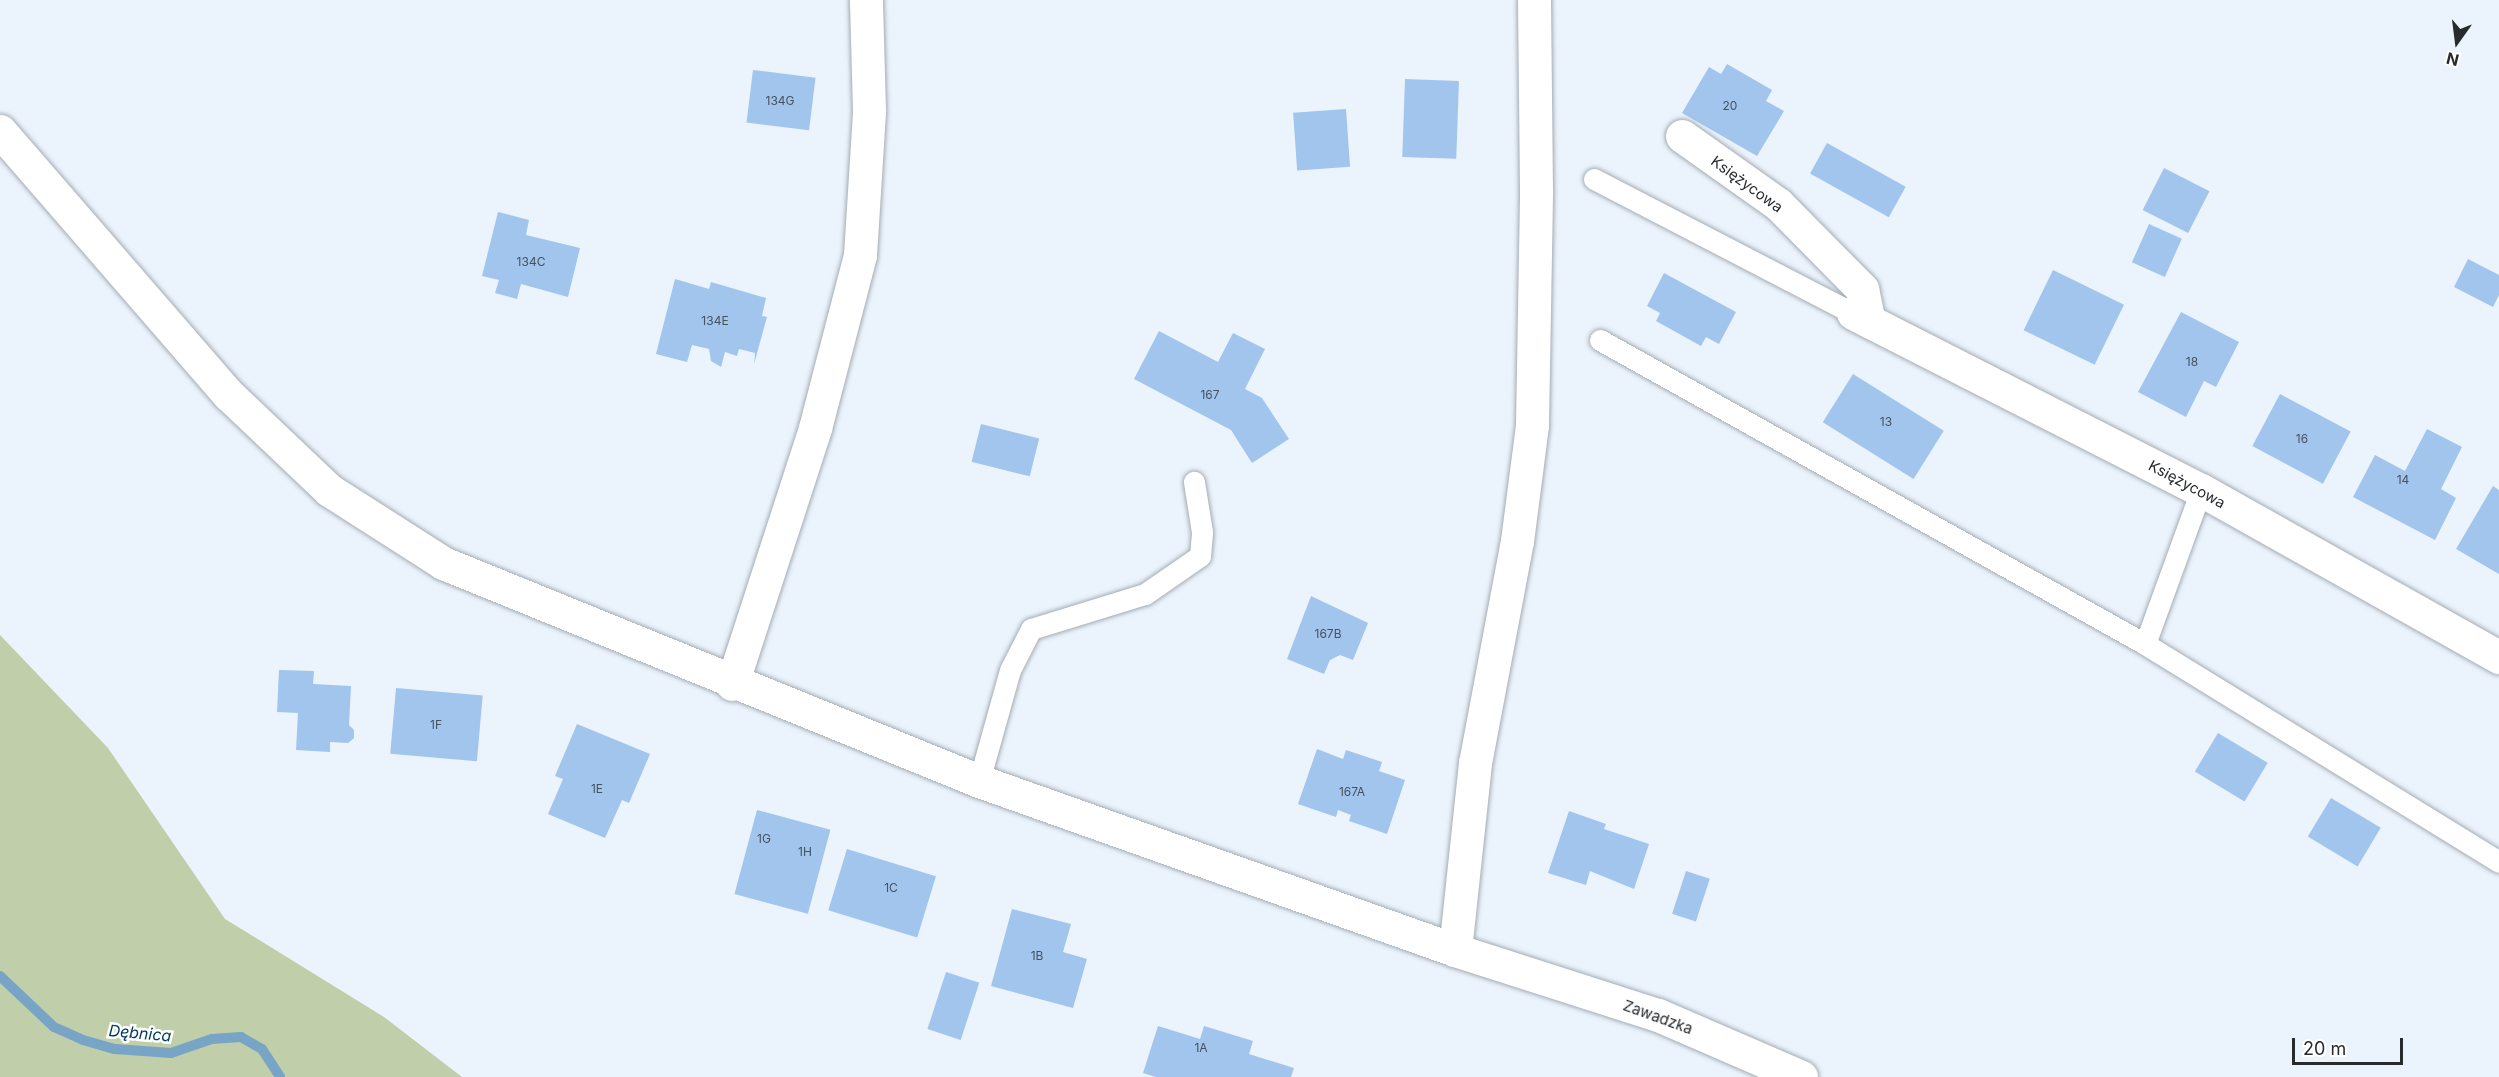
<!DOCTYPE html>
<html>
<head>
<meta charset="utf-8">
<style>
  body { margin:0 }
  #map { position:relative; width:2499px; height:1077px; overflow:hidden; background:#ebf3fc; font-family:Inter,sans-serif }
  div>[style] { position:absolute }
  .green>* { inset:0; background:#c0ceaa }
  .stream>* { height:10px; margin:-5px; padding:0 5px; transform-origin:5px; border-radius:5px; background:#78a5c6 }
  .building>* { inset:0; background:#a1c5ed; transform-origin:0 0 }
  .roads { filter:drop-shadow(0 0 2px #a4acb4) drop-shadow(0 0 2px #a4acb4) }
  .lane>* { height:21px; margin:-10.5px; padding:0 10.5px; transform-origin:10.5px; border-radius:10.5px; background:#fff }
  .street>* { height:33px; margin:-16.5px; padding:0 16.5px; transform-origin:16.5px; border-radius:16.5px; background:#fff }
  .secondary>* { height:33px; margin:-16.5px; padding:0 16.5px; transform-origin:16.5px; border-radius:16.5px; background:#fff }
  span { translate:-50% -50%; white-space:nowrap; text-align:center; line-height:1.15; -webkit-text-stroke:5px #fff; paint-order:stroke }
  .number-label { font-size:12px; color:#46525e }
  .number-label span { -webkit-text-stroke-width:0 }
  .street-label { font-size:15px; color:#282b2e }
  .water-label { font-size:16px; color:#003b5b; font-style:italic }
  .north { position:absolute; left:2427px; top:12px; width:60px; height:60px; -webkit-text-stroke:4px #fff; paint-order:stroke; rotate:194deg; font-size:16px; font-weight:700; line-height:24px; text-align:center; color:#282b2e }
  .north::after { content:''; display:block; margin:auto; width:21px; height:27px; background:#282b2e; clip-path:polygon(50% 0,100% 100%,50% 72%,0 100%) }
  .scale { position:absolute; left:2292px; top:1038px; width:111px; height:27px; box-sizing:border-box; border:3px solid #282b2e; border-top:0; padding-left:8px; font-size:18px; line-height:21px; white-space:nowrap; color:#282b2e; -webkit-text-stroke:4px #fff; paint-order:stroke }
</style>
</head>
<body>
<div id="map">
  <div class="green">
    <div style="clip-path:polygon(0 635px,108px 748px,225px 919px,384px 1017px,462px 1077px,0 1077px)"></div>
  </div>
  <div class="stream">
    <div style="left:0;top:976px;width:74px;rotate:43.4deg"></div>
    <div style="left:54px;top:1027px;width:32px;rotate:24deg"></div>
    <div style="left:83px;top:1040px;width:33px;rotate:16deg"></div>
    <div style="left:115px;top:1049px;width:56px;rotate:4.1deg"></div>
    <div style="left:171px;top:1053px;width:43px;rotate:-18.9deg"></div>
    <div style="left:212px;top:1039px;width:29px;rotate:-4deg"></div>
    <div style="left:241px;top:1037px;width:24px;rotate:30deg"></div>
    <div style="left:262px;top:1049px;width:33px;rotate:57deg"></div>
  </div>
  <div class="building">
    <div style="clip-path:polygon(1727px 64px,1772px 90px,1766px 101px,1784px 111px,1757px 156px,1682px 113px,1709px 67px,1721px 74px)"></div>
    <div style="left:753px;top:70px;width:63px;height:53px;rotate:7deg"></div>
    <div style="left:1405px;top:79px;width:54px;height:78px;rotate:2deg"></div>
    <div style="left:1346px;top:109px;width:58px;height:53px;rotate:86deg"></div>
    <div style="left:1827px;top:143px;width:90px;height:35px;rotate:29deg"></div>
    <div style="left:2164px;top:168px;width:51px;height:47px;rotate:27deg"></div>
    <div style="clip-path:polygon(498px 212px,529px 220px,526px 235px,580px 248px,568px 297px,521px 284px,517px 299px,495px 293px,499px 280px,482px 276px)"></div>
    <div style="left:2149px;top:224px;width:36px;height:42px;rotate:24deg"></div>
    <div style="clip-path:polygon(2468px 259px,2499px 275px,2499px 295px,2493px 307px,2454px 287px)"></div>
    <div style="left:2053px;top:270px;width:79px;height:67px;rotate:26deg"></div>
    <div style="clip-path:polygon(1664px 273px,1736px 312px,1719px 344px,1706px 337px,1701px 346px,1656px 321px,1660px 313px,1647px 306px)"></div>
    <div style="clip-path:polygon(675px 279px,709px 289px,711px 282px,766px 298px,762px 316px,767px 317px,754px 364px,755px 353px,739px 349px,737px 356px,725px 352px,721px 367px,711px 361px,709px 349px,692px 345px,687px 362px,656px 354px)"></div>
    <div style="clip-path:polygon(2181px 312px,2239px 342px,2216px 387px,2204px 381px,2186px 417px,2138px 392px)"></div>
    <div style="clip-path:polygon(1159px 331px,1218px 362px,1233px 333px,1265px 349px,1245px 389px,1262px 398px,1289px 439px,1252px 463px,1231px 430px,1134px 379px)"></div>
    <div style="left:1853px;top:374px;width:107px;height:57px;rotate:32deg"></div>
    <div style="left:2280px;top:394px;width:80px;height:59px;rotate:28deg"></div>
    <div style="left:981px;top:424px;width:60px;height:39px;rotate:14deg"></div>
    <div style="clip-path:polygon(2427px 429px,2462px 447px,2441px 489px,2456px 498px,2435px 540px,2353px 497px,2375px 455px,2405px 471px)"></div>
    <div style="clip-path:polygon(2493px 486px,2499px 490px,2499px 574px,2456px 549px)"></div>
    <div style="clip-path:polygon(1311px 596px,1368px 623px,1353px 660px,1340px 655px,1330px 660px,1324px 674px,1287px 659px)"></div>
    <div style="clip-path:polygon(279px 670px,314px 671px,313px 684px,351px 686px,349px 725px,354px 730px,354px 738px,348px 743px,330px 742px,330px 752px,296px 750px,298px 713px,277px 712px)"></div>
    <div style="left:396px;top:688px;width:87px;height:66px;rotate:5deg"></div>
    <div style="clip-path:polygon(577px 724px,650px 754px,629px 803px,622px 800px,605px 838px,548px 814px,563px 779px,555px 776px)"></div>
    <div style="left:2218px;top:733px;width:58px;height:45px;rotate:31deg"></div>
    <div style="clip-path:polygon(1317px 749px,1343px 759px,1346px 750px,1382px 762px,1379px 771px,1405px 780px,1387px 834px,1349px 821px,1351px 815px,1338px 810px,1336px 817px,1298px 804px)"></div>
    <div style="left:2331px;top:798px;width:58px;height:45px;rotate:31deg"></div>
    <div style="left:757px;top:810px;width:76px;height:87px;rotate:15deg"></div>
    <div style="clip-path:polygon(1569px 811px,1606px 824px,1604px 829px,1649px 844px,1634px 889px,1590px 871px,1586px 885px,1548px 873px)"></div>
    <div style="left:847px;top:849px;width:93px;height:64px;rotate:17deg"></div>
    <div style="left:1686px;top:871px;width:25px;height:45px;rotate:18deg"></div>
    <div style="clip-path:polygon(1012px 909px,1071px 924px,1063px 952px,1087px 959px,1073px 1008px,991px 986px)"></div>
    <div style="left:946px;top:972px;width:35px;height:60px;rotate:18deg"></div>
    <div style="clip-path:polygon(1158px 1026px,1200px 1039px,1204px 1026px,1253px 1041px,1249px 1054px,1294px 1068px,1291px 1077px,1156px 1077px,1143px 1073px)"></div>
  </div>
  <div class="roads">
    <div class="lane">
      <div style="left:1594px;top:179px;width:292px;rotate:27.4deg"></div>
      <div style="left:1600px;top:340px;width:624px;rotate:29.15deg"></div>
      <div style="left:2145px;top:644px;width:416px;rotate:31.6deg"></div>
      <div style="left:2145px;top:644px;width:164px;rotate:-70deg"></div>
      <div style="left:979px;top:781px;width:115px;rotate:-74.4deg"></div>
      <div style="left:1010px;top:670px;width:46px;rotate:-62.9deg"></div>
      <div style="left:1031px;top:629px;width:119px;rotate:-17.1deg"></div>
      <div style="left:1145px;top:594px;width:67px;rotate:-34.6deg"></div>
      <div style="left:1200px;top:556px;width:24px;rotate:-85deg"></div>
      <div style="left:1202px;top:532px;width:51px;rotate:-99.1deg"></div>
    </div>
    <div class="street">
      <div style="left:1682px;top:136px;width:118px;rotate:35.3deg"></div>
      <div style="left:1778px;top:204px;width:120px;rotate:45.3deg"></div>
      <div style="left:1862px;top:289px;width:33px;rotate:78deg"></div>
      <div style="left:1853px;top:313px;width:390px;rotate:27deg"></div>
      <div style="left:2201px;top:490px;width:342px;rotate:29.3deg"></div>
      <div style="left:732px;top:684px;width:269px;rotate:-72deg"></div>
      <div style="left:815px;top:428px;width:179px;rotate:-75.4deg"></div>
      <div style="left:860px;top:255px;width:145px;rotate:-86.4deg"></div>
      <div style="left:869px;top:110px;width:110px;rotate:-91.6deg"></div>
      <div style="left:1455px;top:950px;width:188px;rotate:-83.9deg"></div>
      <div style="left:1475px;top:763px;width:226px;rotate:-79.3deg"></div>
      <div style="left:1517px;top:541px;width:117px;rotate:-82.6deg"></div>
      <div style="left:1532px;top:425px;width:234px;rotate:-89deg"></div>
      <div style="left:1536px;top:191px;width:191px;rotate:-90.6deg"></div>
    </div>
    <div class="secondary">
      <div style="left:0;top:131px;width:349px;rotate:49.1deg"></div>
      <div style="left:229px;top:395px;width:138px;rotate:43.5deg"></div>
      <div style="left:329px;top:490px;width:135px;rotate:32.6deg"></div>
      <div style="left:443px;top:563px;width:579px;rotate:22.13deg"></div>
      <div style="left:979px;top:781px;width:505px;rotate:19.55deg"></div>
      <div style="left:1455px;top:950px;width:213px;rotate:17.8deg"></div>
      <div style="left:1658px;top:1015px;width:156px;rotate:23.4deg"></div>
    </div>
  </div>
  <div class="number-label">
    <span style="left:780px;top:101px">134G</span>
    <span style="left:1730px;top:106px">20</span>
    <span style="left:531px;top:262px">134C</span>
    <span style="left:715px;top:321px">134E</span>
    <span style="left:2192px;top:362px">18</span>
    <span style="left:1210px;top:395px">167</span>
    <span style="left:1886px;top:422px">13</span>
    <span style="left:2302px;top:439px">16</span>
    <span style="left:2403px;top:480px">14</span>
    <span style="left:1328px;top:634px">167B</span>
    <span style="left:436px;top:725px">1F</span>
    <span style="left:597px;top:789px">1E</span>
    <span style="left:1352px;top:792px">167A</span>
    <span style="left:764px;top:839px">1G</span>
    <span style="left:805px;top:852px">1H</span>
    <span style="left:891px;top:888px">1C</span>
    <span style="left:1037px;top:956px">1B</span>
    <span style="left:1201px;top:1048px">1A</span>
  </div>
  <div class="street-label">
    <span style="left:1747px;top:184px;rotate:36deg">Księżycowa</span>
    <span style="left:2187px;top:484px;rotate:28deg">Księżycowa</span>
    <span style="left:1658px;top:1017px;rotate:20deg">Zawadzka</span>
  </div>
  <div class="water-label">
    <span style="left:140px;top:1033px;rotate:5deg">Dębnica</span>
  </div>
  <div class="north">N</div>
  <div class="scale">20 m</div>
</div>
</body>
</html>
